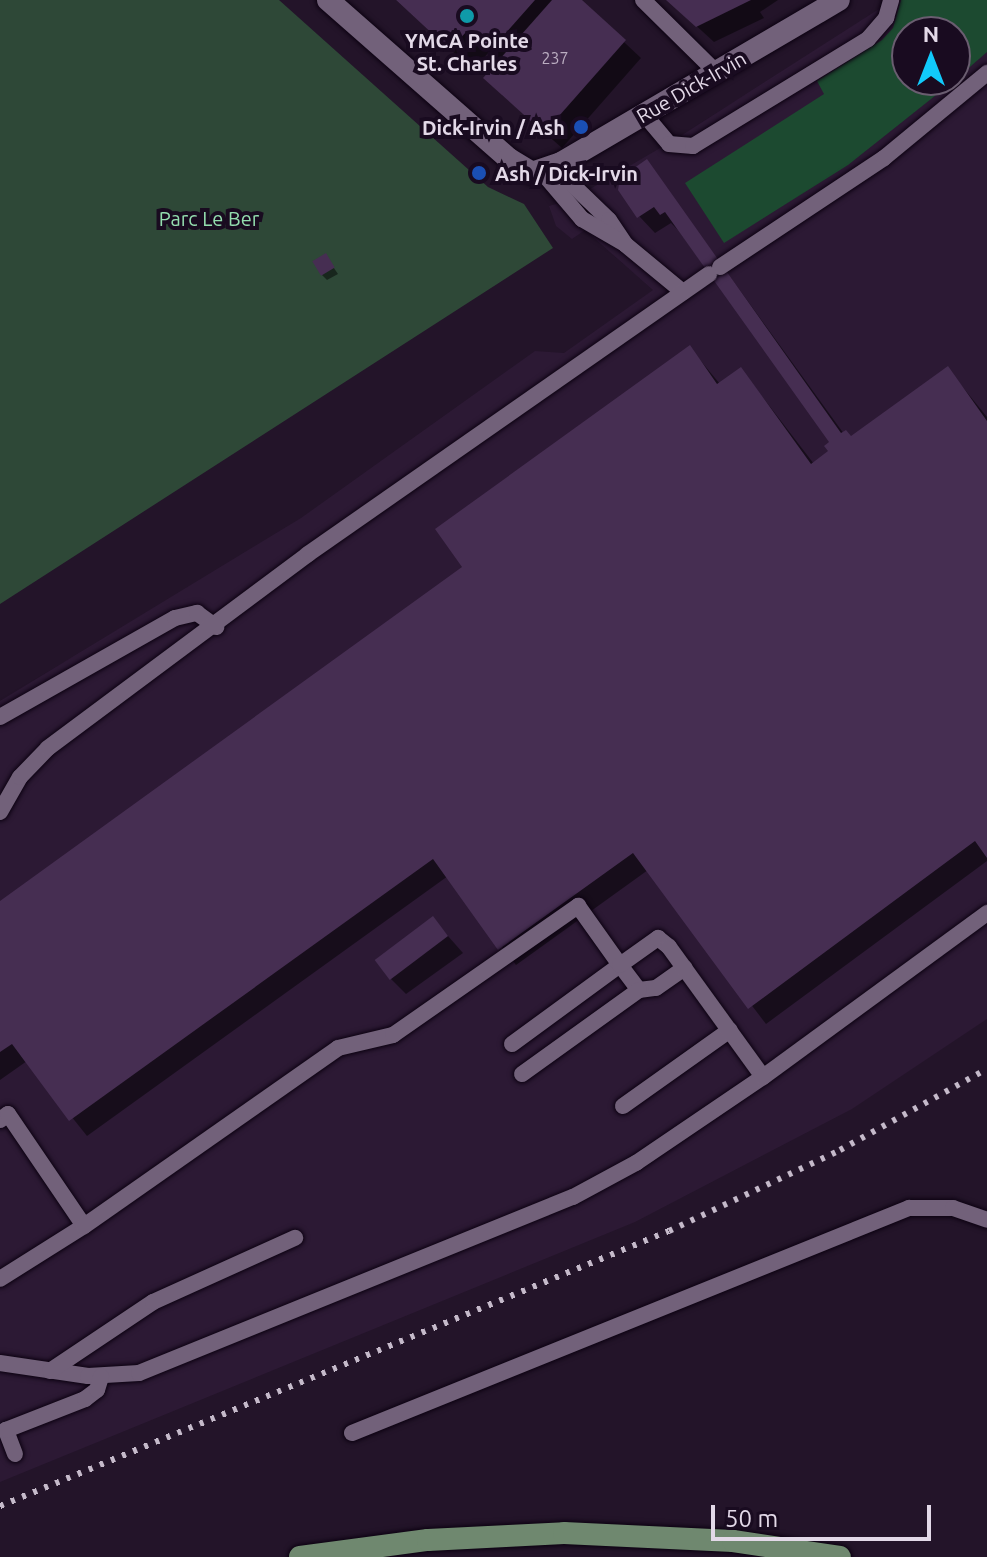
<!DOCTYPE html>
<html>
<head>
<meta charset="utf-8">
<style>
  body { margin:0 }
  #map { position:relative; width:987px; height:1557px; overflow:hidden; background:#231429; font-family:Ubuntu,sans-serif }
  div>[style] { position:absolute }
  .built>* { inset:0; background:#2c1934 }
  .green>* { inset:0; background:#2e4837 }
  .forest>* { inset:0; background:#1c4a30 }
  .shadow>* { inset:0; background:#0007 }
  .building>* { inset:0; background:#462e52; transform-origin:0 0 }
  .roads { filter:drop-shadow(0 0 2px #0c0211) drop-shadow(0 0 2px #0c0211) }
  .service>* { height:16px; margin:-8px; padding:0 8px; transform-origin:8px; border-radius:8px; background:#72617a }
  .minor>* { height:22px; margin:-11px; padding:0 11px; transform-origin:11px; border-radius:11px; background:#72617a }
  .primary>* { height:22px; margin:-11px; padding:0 11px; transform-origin:11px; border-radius:11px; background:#6f886f }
  .rail>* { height:6px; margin-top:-3px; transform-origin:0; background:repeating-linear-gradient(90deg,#c5baca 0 4px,transparent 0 12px) }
  .dots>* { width:22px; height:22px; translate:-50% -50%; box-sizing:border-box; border:4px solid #190b20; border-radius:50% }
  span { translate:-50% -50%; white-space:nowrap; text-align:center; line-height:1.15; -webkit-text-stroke:8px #190b20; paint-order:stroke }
  .number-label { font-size:16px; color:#bcaec2 }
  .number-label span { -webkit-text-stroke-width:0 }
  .poi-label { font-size:20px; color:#e3d9e8; font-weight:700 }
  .right { translate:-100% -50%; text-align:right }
  .left { translate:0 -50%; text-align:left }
  .street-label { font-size:20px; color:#e3d9e8 }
  .park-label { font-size:20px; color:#94deaf }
  .north { position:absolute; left:891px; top:16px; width:80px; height:80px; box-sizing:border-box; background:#190b20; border:2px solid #6a5d70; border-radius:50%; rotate:0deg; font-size:22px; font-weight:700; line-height:32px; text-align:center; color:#e3d9e8 }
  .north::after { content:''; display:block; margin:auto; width:28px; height:36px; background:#11cafb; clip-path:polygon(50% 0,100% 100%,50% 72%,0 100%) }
  .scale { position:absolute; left:711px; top:1505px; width:220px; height:36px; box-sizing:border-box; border:4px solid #e3d9e8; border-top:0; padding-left:10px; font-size:24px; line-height:28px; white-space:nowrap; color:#e3d9e8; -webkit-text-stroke:6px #190b20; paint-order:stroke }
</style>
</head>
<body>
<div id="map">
  <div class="built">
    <div style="clip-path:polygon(evenodd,893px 0,949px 0,987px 47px,987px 1019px,852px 1109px,635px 1222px,0 1482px,0 701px,301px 518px,535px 351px,564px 353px,653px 290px,585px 230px,572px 239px,556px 226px,549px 206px,573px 199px,679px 137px,893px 0,907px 32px,955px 32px,955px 80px,907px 80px,907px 32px)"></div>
  </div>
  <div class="green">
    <div style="clip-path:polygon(0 0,279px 0,488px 187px,524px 204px,553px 248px,0 604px)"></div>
  </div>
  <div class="forest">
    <div style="clip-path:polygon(901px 0,987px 0,987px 52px,955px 80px,955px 32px,907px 32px,907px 80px,955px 80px,848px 165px,724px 243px,685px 183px,824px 94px,817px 81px,882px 40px,893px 28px)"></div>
  </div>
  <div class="shadow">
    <div style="clip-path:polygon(396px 0,579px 0,641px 58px,562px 148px,502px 95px,500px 62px,489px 52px,473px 70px)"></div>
    <div style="clip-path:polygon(668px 0,778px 0,760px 12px,764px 18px,714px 42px)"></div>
    <div style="clip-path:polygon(647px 162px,844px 434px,851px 438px,948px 369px,987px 417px,987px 861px,766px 1024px,648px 870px,516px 965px,448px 876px,87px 1136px,27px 1061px,0 1080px,0 903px,465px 568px,690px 348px,720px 384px,741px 369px,814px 464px,831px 452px,832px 443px,678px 230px,671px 223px,655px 233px,639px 216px)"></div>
    <div style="clip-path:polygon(325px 255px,338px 274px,327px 280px,322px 275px)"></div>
    <div style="clip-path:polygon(433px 919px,463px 953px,406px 994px,390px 978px)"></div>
  </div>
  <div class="building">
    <div style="clip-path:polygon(396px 0,535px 0,490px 51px,466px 32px,450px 50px)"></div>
    <div style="clip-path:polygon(552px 0,582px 0,626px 40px,544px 133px,483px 78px)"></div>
    <div style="clip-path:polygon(666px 0,751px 0,696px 27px)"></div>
    <div style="clip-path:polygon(647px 159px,841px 433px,846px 430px,851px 436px,948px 366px,987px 421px,987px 858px,975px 841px,748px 1009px,633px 853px,498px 950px,433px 859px,69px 1121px,12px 1044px,0 1052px,0 901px,462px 567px,435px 529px,690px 345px,717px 384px,741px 367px,811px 464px,828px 451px,824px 446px,829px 442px,665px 212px,660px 215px,654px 207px,637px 218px,618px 190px,620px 178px)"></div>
    <div style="left:326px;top:253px;width:17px;height:16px;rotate:59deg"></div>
    <div style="left:433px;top:916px;width:25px;height:73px;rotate:53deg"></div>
  </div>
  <div class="roads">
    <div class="service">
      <div style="left:643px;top:0;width:103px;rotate:44.6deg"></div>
      <div style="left:644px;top:114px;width:39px;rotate:50deg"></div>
      <div style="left:669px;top:144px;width:24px;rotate:5deg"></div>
      <div style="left:693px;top:146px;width:205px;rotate:-31.4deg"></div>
      <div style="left:868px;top:39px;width:28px;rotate:-49deg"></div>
      <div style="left:886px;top:18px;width:19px;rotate:-74deg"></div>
      <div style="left:554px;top:167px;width:76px;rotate:43.9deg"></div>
      <div style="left:609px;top:220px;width:30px;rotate:56deg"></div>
      <div style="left:626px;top:245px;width:74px;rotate:39.5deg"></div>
      <div style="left:542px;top:172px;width:62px;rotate:49.6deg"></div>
      <div style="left:582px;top:219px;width:50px;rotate:30.2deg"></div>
      <div style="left:720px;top:267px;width:197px;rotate:-33.6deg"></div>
      <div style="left:884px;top:158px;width:134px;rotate:-39.5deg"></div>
      <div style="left:0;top:717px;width:201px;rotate:-29.5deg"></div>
      <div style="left:175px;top:618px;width:23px;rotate:-13deg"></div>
      <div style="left:197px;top:613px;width:24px;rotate:36deg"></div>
      <div style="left:0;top:812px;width:40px;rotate:-60.3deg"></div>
      <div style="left:20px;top:777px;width:40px;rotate:-46deg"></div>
      <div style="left:48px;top:748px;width:324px;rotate:-36.7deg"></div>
      <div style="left:308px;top:554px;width:489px;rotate:-34.9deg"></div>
      <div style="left:639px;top:990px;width:17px;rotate:-7deg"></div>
      <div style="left:656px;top:988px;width:35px;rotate:-35deg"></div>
      <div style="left:512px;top:1044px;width:134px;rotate:-36.2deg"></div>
      <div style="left:620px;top:965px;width:31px;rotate:53deg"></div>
      <div style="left:639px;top:990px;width:144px;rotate:144.3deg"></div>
      <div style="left:623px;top:1106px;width:131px;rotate:-35.4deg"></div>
      <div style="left:0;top:1120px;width:10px;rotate:-37deg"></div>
      <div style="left:8px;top:1114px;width:135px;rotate:55.8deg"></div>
      <div style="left:84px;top:1226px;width:99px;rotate:147.8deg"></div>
      <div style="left:84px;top:1226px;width:310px;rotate:-35deg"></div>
      <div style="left:338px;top:1048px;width:57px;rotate:-13.3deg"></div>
      <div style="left:393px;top:1035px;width:226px;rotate:-34.9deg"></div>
      <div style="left:578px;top:906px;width:72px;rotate:54.6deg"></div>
      <div style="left:620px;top:965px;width:47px;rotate:-35.4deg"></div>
      <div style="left:658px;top:938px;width:14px;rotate:39deg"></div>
      <div style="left:669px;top:947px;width:160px;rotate:54.1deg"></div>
      <div style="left:0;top:1363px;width:89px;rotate:8.4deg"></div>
      <div style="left:88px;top:1376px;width:51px;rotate:-3.4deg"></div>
      <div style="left:139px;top:1373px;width:468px;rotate:-22.1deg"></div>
      <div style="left:573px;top:1197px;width:72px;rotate:-28.4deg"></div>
      <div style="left:636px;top:1163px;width:153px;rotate:-34.1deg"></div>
      <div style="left:763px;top:1077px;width:278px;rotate:-36.2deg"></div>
      <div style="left:50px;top:1371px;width:124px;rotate:-33.8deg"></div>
      <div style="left:153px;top:1302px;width:156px;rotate:-24.3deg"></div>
      <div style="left:352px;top:1433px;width:601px;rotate:-22deg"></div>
      <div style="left:909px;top:1208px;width:44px"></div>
      <div style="left:953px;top:1208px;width:36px;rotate:19deg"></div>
      <div style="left:15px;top:1454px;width:26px;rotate:-111deg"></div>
      <div style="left:6px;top:1430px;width:85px;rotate:-21.4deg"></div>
      <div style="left:85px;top:1399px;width:15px;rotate:-37deg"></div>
      <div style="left:97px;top:1390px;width:14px;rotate:-73deg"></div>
    </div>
    <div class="minor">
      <div style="left:328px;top:0;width:241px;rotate:41.3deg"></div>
      <div style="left:509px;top:159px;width:27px;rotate:31deg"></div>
      <div style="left:532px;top:173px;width:31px;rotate:-19deg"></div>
      <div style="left:561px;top:163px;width:322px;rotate:-30.4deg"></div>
    </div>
    <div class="primary">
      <div style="left:300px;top:1557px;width:129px;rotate:-7.6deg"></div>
      <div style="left:428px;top:1540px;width:136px;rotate:-2.9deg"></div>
      <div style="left:564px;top:1533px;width:169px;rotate:2.7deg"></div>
      <div style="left:733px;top:1541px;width:108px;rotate:8.5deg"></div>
    </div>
  </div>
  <div class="rail">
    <div style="left:0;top:1506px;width:723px;rotate:-22.35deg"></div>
    <div style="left:669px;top:1231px;width:189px;rotate:-25.3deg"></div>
    <div style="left:840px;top:1150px;width:168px;rotate:-28.9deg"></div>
  </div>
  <div class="dots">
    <div style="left:467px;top:16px;background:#0f9aa8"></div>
    <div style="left:581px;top:127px;background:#1a4fb4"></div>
    <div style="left:479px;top:173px;background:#1a4fb4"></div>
  </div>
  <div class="number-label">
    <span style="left:555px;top:58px">237</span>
  </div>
  <div class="poi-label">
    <span style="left:467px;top:52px">YMCA Pointe<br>St. Charles</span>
    <span class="right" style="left:565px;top:127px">Dick-Irvin / Ash</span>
    <span class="left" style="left:495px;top:173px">Ash / Dick-Irvin</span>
  </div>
  <div class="street-label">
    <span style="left:691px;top:87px;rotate:-30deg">Rue Dick-Irvin</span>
  </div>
  <div class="park-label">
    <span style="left:209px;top:218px">Parc Le Ber</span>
  </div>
  <div class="north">N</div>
  <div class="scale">50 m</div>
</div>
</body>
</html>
